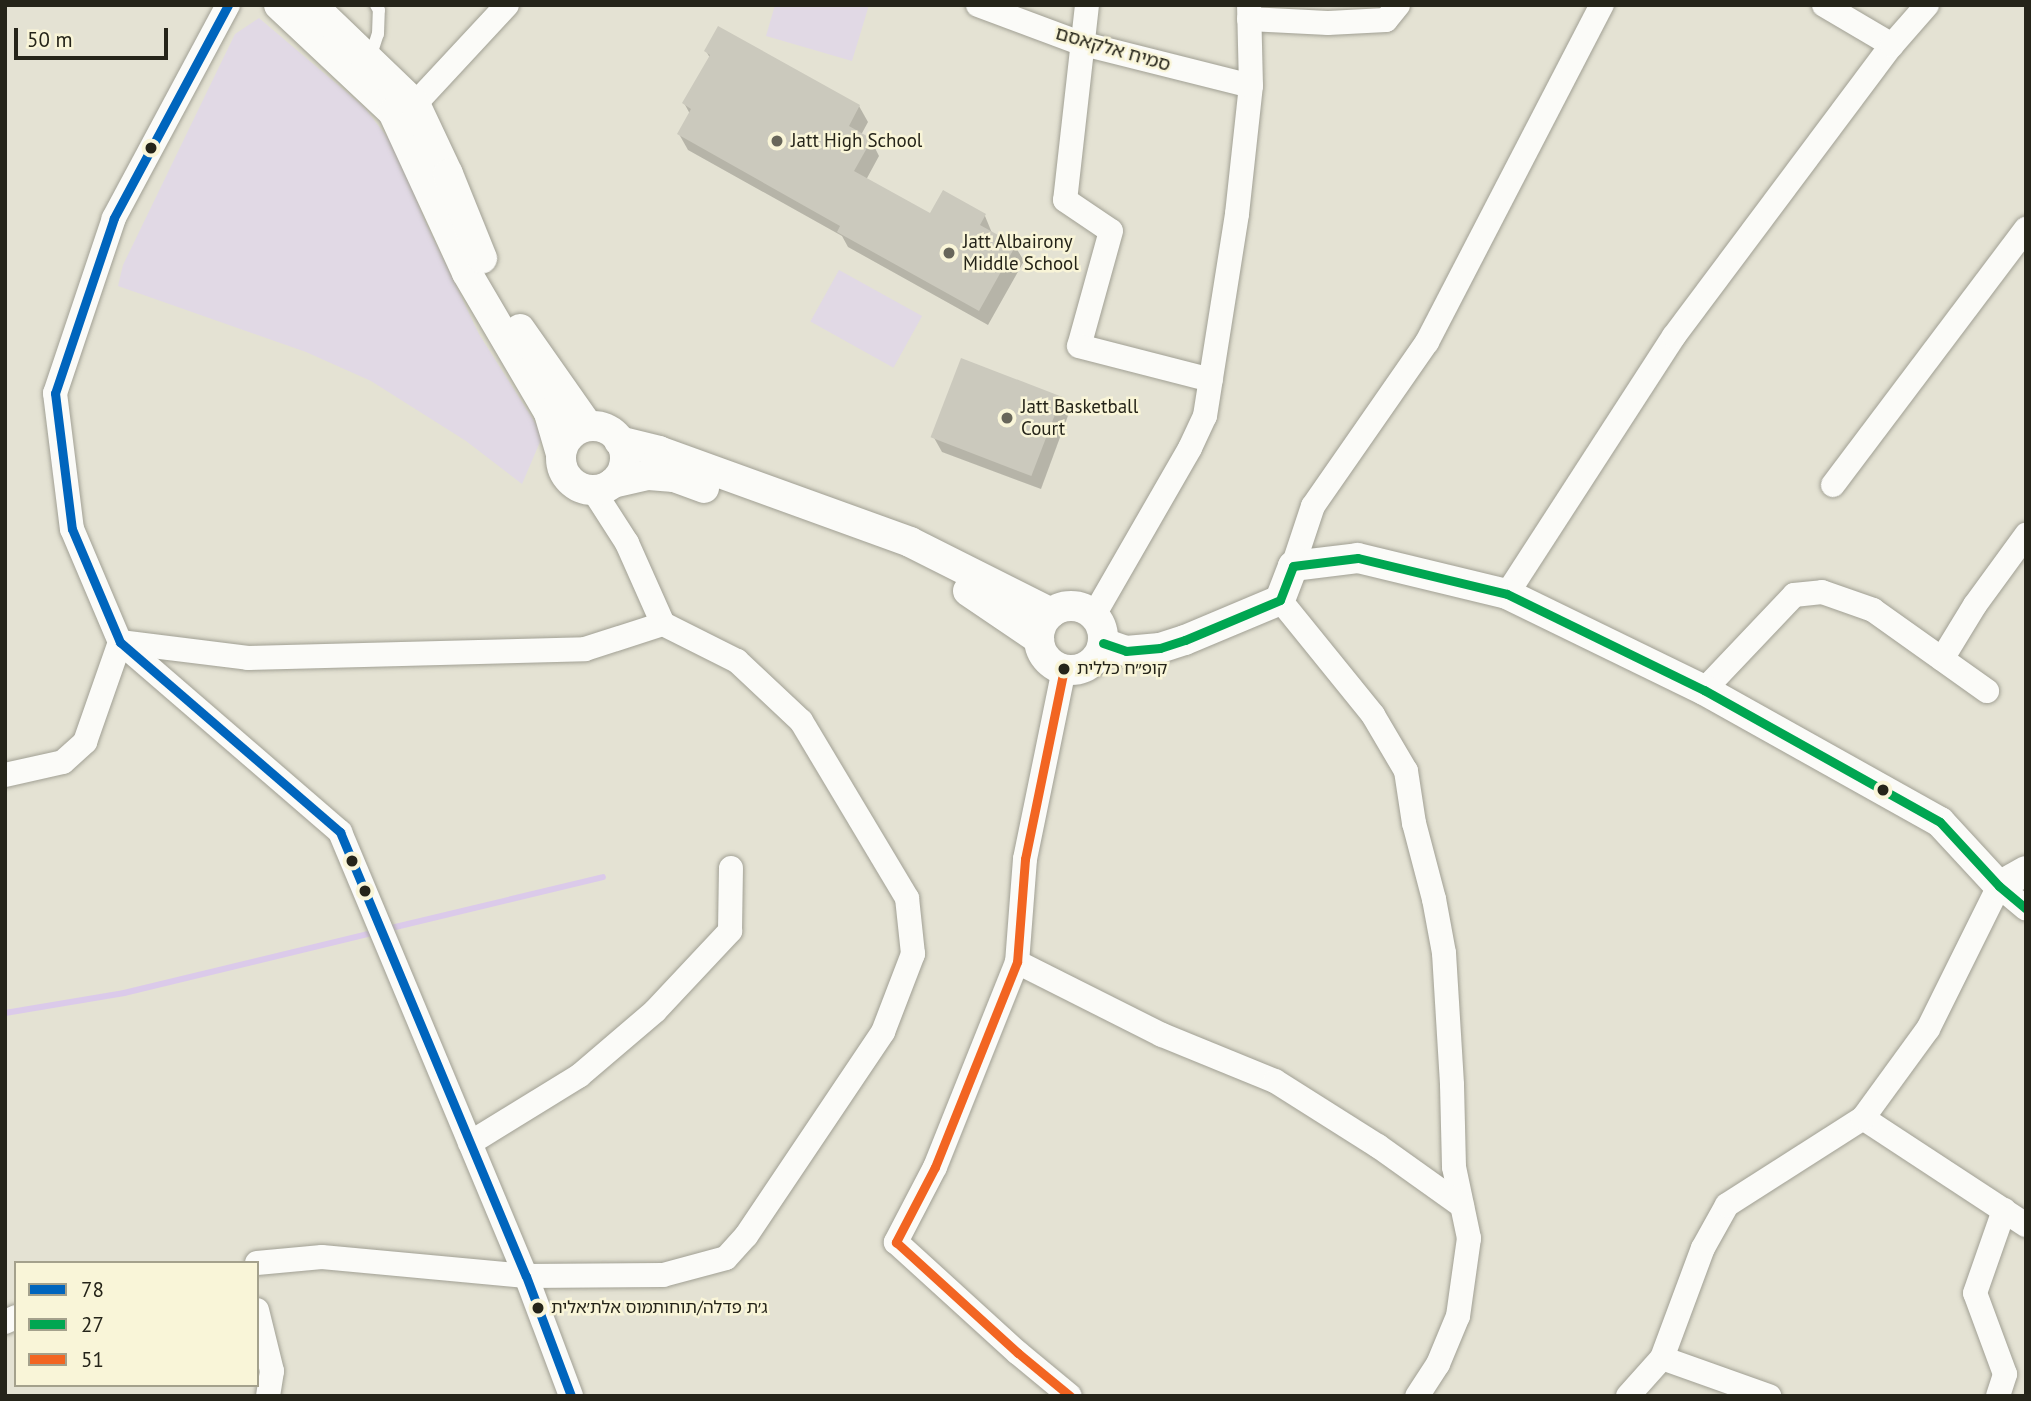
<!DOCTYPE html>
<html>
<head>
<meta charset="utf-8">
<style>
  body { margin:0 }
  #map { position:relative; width:2031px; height:1401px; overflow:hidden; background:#e4e2d3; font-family:"PT Sans","Noto Sans Hebrew",sans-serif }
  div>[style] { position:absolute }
  .green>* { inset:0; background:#e1d9e5; transform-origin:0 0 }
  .shadow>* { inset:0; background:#0003 }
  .stream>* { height:6px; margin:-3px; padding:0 3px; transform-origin:3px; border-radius:3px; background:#dbcaea }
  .building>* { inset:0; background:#cbc9bd; transform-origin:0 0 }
  .roads { filter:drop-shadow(0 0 2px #a1a094) drop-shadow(0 0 2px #a1a094) }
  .service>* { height:12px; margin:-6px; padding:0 6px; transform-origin:6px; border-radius:6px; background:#fbfbf8 }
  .minor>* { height:24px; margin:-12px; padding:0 12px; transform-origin:12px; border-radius:12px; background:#fbfbf8 }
  .tertiary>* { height:30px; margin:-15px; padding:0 15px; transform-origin:15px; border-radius:15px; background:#fbfbf8 }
  .tertiary>.ring { margin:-15px; padding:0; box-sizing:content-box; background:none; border:30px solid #fbfbf8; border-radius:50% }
  .bus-1>* { height:9px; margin:-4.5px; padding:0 4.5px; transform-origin:4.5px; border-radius:4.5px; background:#0065bd }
  .bus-2>* { height:9px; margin:-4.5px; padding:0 4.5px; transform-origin:4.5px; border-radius:4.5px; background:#00a651 }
  .bus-3>* { height:9px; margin:-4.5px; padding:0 4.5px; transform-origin:4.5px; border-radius:4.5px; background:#f26522 }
  .dots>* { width:19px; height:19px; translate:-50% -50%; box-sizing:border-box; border:4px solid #f9f5d8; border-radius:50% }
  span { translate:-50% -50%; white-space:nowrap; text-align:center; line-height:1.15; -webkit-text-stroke:5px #f9f5d8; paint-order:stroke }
  .bus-label { font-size:17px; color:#252419 }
  .left { translate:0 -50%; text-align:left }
  .street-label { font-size:19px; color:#252419 }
  .poi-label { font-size:19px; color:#252419 }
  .frame { position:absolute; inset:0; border:7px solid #252419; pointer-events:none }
  .legend { position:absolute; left:14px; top:1261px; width:245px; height:126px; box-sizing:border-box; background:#f9f5d8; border:2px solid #a4a18c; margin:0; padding:9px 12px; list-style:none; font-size:21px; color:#252419 }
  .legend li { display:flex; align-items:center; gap:14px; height:35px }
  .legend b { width:35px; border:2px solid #a4a18c }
  .scale { position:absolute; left:14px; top:28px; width:154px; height:32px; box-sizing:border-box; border:4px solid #252419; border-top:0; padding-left:9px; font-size:21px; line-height:24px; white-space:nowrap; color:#252419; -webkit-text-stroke:5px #f9f5d8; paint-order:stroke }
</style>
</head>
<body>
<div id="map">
  <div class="green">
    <div style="clip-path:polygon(775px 5px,869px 5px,852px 61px,766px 36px)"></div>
    <div style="clip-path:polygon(259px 18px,364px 107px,395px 147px,425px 221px,479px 334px,543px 435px,522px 484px,466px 441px,371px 381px,306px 352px,118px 286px,123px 265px,235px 34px)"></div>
    <div style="left:839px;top:270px;width:95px;height:59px;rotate:29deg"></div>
  </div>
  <div class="shadow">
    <div style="clip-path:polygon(706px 51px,859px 106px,868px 122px,861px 135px,871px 140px,879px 156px,866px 180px,930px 216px,985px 216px,992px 233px,1015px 246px,1024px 261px,988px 325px,848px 247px,842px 236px,688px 150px,679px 134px,690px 114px,684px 103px,710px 58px)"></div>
    <div style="clip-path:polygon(1061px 398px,1069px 413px,1041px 489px,942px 452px,933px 436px)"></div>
  </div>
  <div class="stream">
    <div style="left:387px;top:929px;width:222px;rotate:-13.5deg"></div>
    <div style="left:5px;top:1013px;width:121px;rotate:-9.5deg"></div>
    <div style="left:124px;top:993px;width:260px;rotate:-13.6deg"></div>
  </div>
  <div class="building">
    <div style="clip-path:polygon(718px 26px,860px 105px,849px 126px,872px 139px,854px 171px,930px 213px,943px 190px,986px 214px,980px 225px,1016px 245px,979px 311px,837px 232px,840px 226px,677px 134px,691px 109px,682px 103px,710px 55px,704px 51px)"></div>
    <div style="left:961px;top:358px;width:108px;height:85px;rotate:21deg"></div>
  </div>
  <div class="roads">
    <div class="service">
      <div style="left:370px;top:58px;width:25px;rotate:-72deg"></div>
      <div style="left:378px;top:34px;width:24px;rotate:-88deg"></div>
      <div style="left:379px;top:10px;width:6px;rotate:-121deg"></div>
    </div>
    <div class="minor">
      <div style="left:228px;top:5px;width:242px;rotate:118.2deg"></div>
      <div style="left:114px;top:218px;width:185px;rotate:108.6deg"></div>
      <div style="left:55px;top:393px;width:137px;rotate:82.9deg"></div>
      <div style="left:72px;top:529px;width:123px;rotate:67deg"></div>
      <div style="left:120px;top:642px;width:291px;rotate:40.8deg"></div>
      <div style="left:340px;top:832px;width:481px;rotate:67.3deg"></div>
      <div style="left:526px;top:1276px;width:128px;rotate:69.4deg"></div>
      <div style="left:978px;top:5px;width:109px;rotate:20.4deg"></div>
      <div style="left:1080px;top:43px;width:176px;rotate:14.1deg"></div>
      <div style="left:1087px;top:5px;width:196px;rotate:96.4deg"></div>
      <div style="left:1065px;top:200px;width:55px;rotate:34deg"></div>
      <div style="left:1111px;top:231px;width:119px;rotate:105.5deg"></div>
      <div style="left:1079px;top:346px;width:136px;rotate:14.4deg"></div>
      <div style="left:1824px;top:5px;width:79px;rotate:30.5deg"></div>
      <div style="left:1249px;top:19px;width:79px;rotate:2.9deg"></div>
      <div style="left:1328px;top:23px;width:58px;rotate:-3deg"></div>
      <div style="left:1386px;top:20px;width:19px;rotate:-51deg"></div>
      <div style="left:415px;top:104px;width:135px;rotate:-47.1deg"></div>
      <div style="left:1833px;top:485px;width:321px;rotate:-53deg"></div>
      <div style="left:1293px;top:566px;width:63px;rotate:-71.6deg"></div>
      <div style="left:1313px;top:506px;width:200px;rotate:-55.2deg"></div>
      <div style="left:1427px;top:342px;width:380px;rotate:-62.6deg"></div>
      <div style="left:1507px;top:594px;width:307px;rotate:-57.1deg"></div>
      <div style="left:1674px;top:336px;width:364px;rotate:-53.2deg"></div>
      <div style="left:1892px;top:45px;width:53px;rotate:-48.8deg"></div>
      <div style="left:1280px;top:600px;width:148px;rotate:51deg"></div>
      <div style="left:1373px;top:715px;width:65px;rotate:59.5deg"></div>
      <div style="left:1406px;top:771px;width:53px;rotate:81.3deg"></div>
      <div style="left:1414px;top:823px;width:79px;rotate:75.3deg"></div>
      <div style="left:1434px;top:899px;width:55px;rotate:79.5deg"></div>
      <div style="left:1444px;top:953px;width:132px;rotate:86.5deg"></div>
      <div style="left:1452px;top:1085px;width:82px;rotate:88.6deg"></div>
      <div style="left:1454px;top:1167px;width:73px;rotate:78.1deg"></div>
      <div style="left:1469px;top:1238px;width:79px;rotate:98deg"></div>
      <div style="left:1458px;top:1316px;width:52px;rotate:112.6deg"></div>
      <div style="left:1438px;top:1364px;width:38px;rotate:123deg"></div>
      <div style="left:1094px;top:615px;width:193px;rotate:-60.1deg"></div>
      <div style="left:1190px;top:448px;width:35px;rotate:-65deg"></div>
      <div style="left:1205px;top:416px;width:205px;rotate:-81deg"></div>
      <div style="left:1237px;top:214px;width:129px;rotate:-83.8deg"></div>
      <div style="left:1251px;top:86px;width:81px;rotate:-91.4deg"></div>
      <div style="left:1942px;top:659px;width:63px;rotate:-58.6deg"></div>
      <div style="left:1975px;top:605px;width:87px;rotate:-53.9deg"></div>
      <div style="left:1064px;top:669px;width:194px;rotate:101.6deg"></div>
      <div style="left:1025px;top:859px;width:103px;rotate:94.4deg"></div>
      <div style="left:1017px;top:962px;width:221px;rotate:111.8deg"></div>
      <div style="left:935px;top:1167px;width:85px;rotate:117.5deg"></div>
      <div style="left:896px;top:1242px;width:165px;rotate:42.3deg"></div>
      <div style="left:1018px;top:1353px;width:67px;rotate:39.6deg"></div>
      <div style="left:1704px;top:690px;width:131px;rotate:-46.5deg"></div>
      <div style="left:1794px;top:595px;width:28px;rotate:-6deg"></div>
      <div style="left:1822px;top:592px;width:54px;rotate:19.4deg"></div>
      <div style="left:1873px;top:610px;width:140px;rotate:35.4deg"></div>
      <div style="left:5px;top:775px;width:59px;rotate:-12.6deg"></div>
      <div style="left:63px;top:762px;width:30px;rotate:-42deg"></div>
      <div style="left:85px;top:742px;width:106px;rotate:-70.7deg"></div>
      <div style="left:120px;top:642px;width:129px;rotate:7.1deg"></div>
      <div style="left:248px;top:658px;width:337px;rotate:-1.5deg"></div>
      <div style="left:585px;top:649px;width:82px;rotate:-17.8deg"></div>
      <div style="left:1017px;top:962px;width:162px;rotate:26.7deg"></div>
      <div style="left:1162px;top:1035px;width:122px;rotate:22.2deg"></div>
      <div style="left:1275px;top:1081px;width:122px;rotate:32.3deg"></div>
      <div style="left:1378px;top:1146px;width:103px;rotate:35.5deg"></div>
      <div style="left:1863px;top:1118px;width:195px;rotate:33.3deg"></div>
      <div style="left:470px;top:1143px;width:128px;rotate:-31.6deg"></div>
      <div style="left:579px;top:1076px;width:100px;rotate:-40.5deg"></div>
      <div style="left:655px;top:1011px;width:110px;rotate:-46.8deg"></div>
      <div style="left:730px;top:931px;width:63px;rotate:-89.1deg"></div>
      <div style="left:257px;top:1263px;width:65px;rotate:-5.3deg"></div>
      <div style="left:322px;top:1257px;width:205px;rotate:5.3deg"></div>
      <div style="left:526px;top:1276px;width:137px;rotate:-0.4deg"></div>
      <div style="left:663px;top:1275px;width:65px;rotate:-15.1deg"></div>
      <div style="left:726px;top:1258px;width:30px;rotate:-48deg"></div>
      <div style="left:746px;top:1236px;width:246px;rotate:-56.1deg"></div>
      <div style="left:883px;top:1032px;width:84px;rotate:-69deg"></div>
      <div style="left:913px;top:954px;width:56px;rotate:-96.1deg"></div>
      <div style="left:907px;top:898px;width:206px;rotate:-120.9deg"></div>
      <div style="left:801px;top:721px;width:88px;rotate:-136.8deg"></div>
      <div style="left:737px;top:661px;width:83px;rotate:-153.4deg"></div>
      <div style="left:663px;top:624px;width:89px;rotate:-114deg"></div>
      <div style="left:627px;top:543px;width:63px;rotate:-122.7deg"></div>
      <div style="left:257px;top:1310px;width:63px;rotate:76.2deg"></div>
      <div style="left:272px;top:1371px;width:25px;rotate:99deg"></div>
      <div style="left:5px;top:1322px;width:12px;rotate:-24deg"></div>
      <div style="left:1662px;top:1358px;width:114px;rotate:19.6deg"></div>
      <div style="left:1628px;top:1396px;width:51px;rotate:-48.2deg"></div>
      <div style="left:1662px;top:1358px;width:117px;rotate:-69.6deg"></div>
      <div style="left:1703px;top:1248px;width:49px;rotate:-60.8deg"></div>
      <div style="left:1727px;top:1205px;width:161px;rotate:-32.6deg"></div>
      <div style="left:1863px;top:1118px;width:110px;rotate:-53.9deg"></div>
      <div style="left:1928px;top:1029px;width:160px;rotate:-63.6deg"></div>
      <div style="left:1999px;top:886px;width:35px;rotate:40deg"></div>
      <div style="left:1998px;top:1396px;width:23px;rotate:-72deg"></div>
      <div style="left:2005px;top:1374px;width:86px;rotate:-110.3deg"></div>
      <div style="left:1975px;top:1293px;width:88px;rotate:-70.7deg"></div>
    </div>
    <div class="tertiary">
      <div style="left:279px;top:5px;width:156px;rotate:43.2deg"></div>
      <div style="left:393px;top:112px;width:177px;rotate:65.3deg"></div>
      <div style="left:467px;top:273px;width:162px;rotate:59.6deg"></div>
      <div style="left:549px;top:413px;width:43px;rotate:73.7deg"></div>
      <div style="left:312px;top:5px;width:143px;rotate:43.9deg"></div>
      <div style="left:415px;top:104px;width:77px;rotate:64.8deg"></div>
      <div style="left:448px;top:174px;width:91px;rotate:68deg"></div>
      <div style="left:520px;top:329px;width:118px;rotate:55deg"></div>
      <div class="ring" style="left:561px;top:426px;width:34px;height:34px"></div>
      <div style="left:619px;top:441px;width:41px;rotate:14deg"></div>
      <div style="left:659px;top:451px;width:267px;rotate:19.9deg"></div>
      <div style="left:910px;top:542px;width:158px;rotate:26.7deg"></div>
      <div style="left:613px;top:483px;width:37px;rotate:-13deg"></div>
      <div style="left:649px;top:475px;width:25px;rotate:5deg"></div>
      <div style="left:674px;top:477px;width:32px;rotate:20deg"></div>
      <div style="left:968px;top:591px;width:86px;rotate:34.1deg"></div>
      <div class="ring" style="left:1039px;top:606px;width:34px;height:34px"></div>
      <div style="left:1103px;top:643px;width:24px;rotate:19deg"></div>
      <div style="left:1126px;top:651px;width:34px;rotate:-5deg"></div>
      <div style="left:1160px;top:648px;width:26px;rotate:-18deg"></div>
      <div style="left:1185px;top:640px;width:103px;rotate:-22.8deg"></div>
      <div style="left:1280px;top:600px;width:36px;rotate:-69deg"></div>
      <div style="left:1293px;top:566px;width:65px;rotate:-7deg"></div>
      <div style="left:1358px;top:558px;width:153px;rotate:13.6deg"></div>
      <div style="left:1507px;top:594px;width:219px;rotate:26deg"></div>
      <div style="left:1704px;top:690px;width:270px;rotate:29.2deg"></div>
      <div style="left:1940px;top:822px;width:87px;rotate:47.3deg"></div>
      <div style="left:1999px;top:886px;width:31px;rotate:-29deg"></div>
    </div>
  </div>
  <div class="bus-1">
    <div style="left:228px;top:5px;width:242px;rotate:118.2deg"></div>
    <div style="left:114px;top:218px;width:185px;rotate:108.6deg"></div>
    <div style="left:55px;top:393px;width:137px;rotate:82.9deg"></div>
    <div style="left:72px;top:529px;width:123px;rotate:67deg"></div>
    <div style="left:120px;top:642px;width:291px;rotate:40.8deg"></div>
    <div style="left:340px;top:832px;width:481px;rotate:67.3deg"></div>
    <div style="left:526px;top:1276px;width:128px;rotate:69.4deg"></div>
  </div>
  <div class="bus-2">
    <div style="left:1103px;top:643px;width:24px;rotate:19deg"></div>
    <div style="left:1126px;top:651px;width:34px;rotate:-5deg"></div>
    <div style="left:1160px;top:648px;width:26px;rotate:-18deg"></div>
    <div style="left:1185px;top:640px;width:103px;rotate:-22.8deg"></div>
    <div style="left:1280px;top:600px;width:36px;rotate:-69deg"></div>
    <div style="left:1293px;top:566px;width:65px;rotate:-7deg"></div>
    <div style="left:1358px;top:558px;width:153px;rotate:13.6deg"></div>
    <div style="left:1507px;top:594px;width:219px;rotate:26deg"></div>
    <div style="left:1704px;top:690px;width:270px;rotate:29.2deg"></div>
    <div style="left:1940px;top:822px;width:87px;rotate:47.3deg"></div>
    <div style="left:1999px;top:886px;width:35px;rotate:40deg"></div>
  </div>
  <div class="bus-3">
    <div style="left:1064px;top:669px;width:194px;rotate:101.6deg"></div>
    <div style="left:1025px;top:859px;width:103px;rotate:94.4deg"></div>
    <div style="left:1017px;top:962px;width:221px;rotate:111.8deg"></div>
    <div style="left:935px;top:1167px;width:85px;rotate:117.5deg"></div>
    <div style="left:896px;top:1242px;width:165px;rotate:42.3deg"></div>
    <div style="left:1018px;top:1353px;width:67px;rotate:39.6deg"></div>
  </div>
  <div class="dots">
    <div style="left:777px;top:141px;background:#68665a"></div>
    <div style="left:151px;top:148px;background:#252419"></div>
    <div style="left:949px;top:253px;background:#68665a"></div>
    <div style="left:1007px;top:418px;background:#68665a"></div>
    <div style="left:1064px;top:669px;background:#252419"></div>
    <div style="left:1883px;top:790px;background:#252419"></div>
    <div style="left:352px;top:861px;background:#252419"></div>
    <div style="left:365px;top:891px;background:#252419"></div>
    <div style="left:538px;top:1308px;background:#252419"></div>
  </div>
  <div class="bus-label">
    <span class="left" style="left:1077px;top:669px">קופ״ח כללית</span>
    <span class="left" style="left:551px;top:1308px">ג׳ת פדלה/תוחותמוס אלת׳אלית</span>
  </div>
  <div class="street-label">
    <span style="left:1113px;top:49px;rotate:16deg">סמיח אלקאסם</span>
  </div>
  <div class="poi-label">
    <span class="left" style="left:791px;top:141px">Jatt High School</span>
    <span class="left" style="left:963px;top:253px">Jatt Albairony<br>Middle School</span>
    <span class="left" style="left:1021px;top:418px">Jatt Basketball<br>Court</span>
  </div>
  <div class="frame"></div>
  <ul class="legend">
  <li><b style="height:9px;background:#0065bd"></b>78</li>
  <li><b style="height:9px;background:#00a651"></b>27</li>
  <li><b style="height:9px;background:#f26522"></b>51</li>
  </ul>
  <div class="scale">50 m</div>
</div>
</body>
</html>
